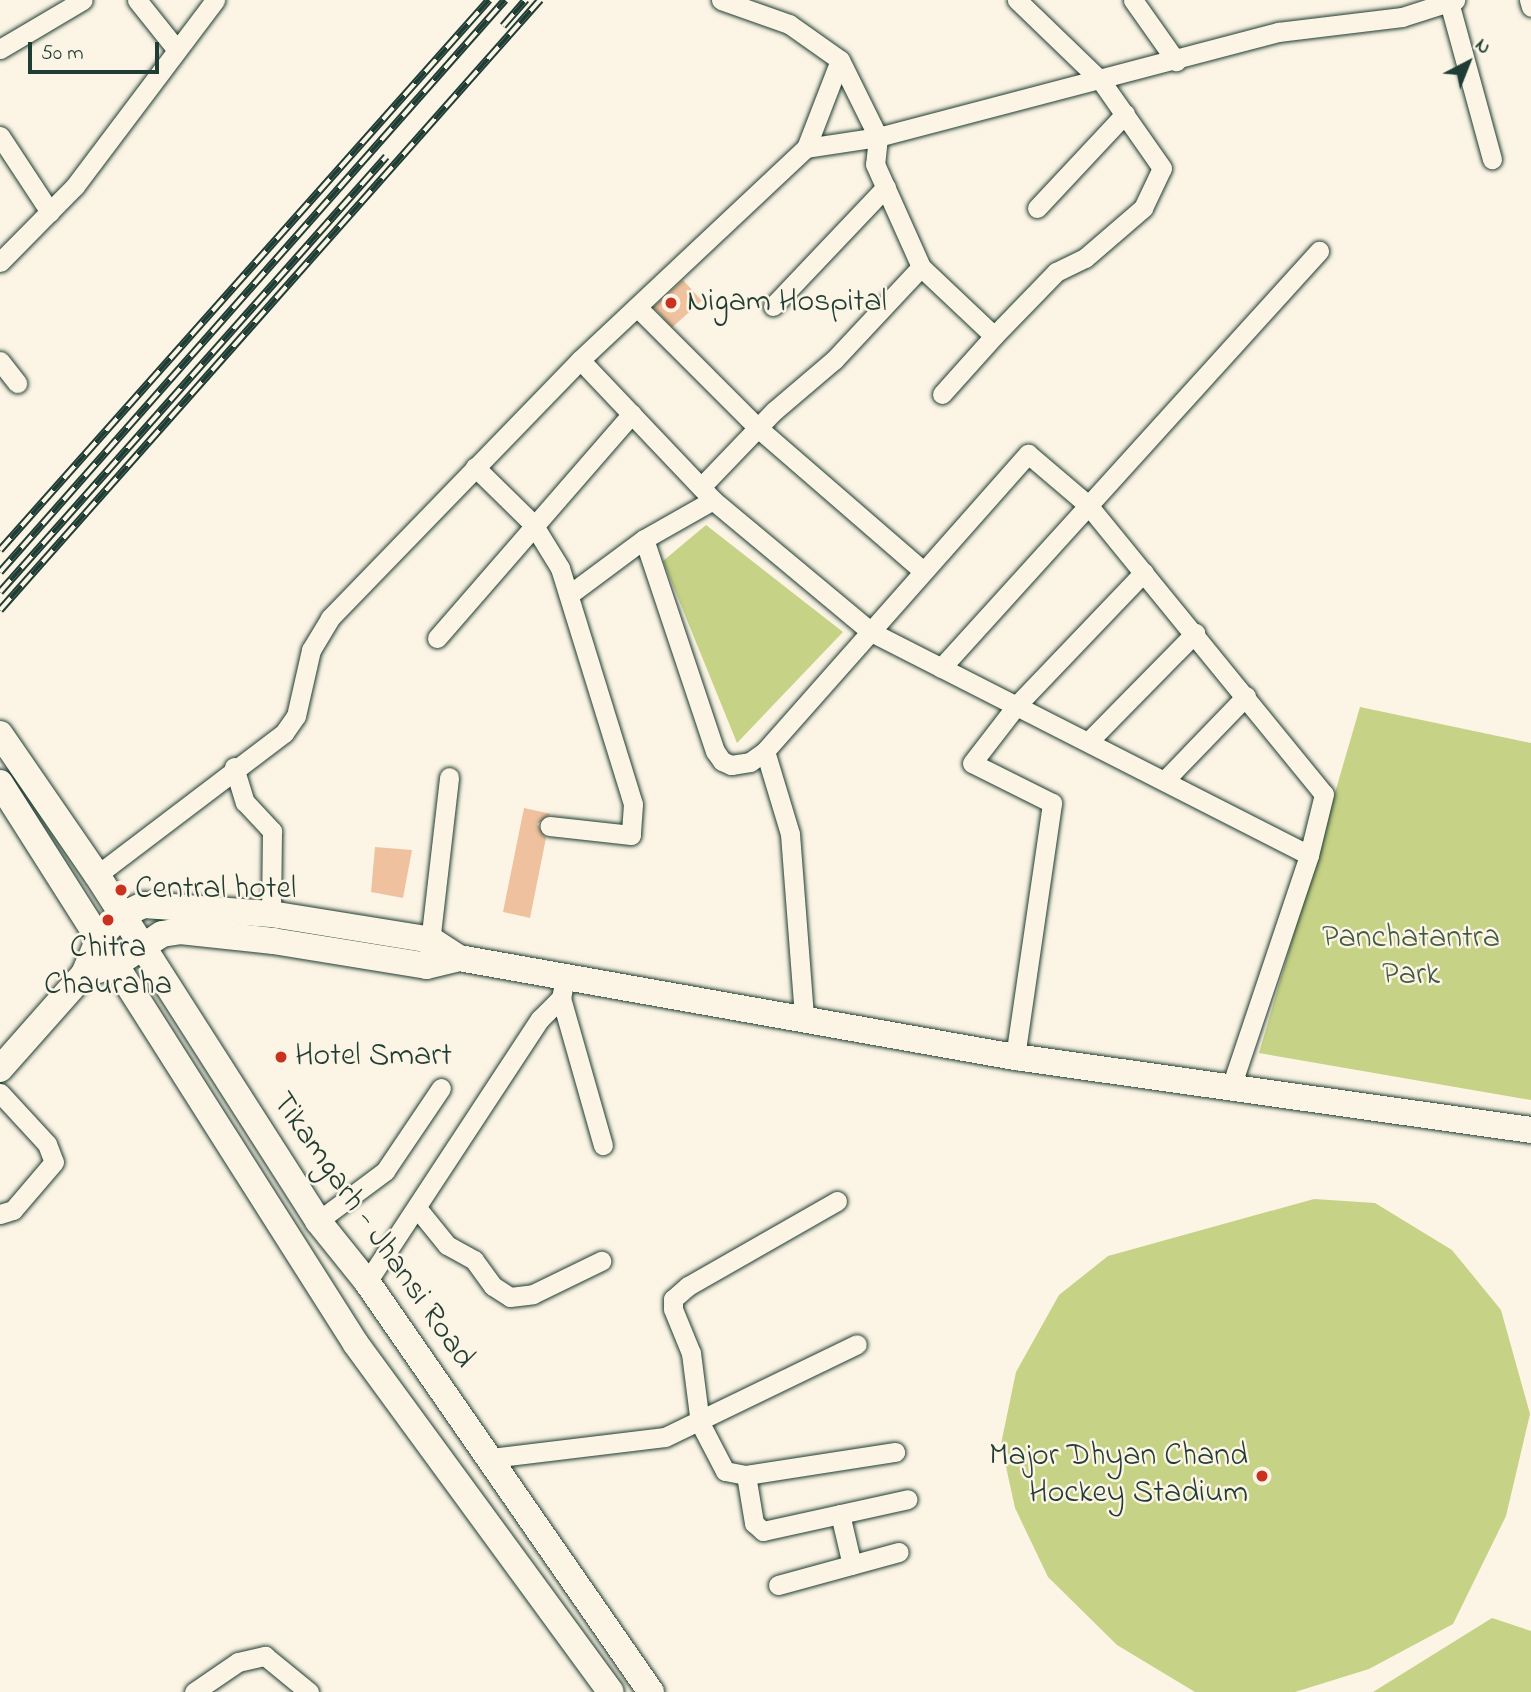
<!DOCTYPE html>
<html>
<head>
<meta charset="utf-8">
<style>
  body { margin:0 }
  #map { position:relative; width:1531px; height:1692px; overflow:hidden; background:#fcf5e5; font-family:"Indie Flower",sans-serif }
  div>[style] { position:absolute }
  .green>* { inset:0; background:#c6d285 }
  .building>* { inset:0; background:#efc19e; transform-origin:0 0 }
  .roads { filter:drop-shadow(0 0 2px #1f3d34) drop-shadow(0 0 2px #1f3d34) }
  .street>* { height:19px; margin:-9.5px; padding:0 9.5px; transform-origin:9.5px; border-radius:9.5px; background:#fcf5e5 }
  .secondary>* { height:26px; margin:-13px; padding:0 13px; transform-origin:13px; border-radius:13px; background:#fcf5e5 }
  .rail>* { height:8px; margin-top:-4px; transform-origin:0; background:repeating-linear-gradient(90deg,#fcf5e5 0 16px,#1f3d34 0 32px); box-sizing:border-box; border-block:2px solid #1f3d34 }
  .dots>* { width:19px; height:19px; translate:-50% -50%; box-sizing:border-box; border:4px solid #fcf5e5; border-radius:50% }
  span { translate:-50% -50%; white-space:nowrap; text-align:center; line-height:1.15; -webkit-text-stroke:5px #fcf5e5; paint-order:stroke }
  .poi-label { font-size:32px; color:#1f3d34 }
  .left { translate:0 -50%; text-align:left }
  .right { translate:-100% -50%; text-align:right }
  .park-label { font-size:32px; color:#405b44 }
  .street-label { font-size:32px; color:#1f3d34 }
  .north { position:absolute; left:1433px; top:28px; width:70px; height:70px; -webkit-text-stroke:5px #fcf5e5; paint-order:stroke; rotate:42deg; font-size:19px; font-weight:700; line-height:28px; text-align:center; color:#1f3d34 }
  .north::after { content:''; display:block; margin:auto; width:24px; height:32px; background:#1f3d34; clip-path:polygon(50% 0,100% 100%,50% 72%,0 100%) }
  .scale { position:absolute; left:28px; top:42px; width:131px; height:32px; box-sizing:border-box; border:4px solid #1f3d34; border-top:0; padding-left:9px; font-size:21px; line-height:24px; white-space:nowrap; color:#1f3d34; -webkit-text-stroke:5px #fcf5e5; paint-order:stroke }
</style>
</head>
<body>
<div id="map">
  <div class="green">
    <div style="clip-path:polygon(706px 525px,843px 632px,737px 743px,663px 561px)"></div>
    <div style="clip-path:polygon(1360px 707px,1531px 743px,1531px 1100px,1259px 1053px)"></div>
    <div style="clip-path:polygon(1314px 1199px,1375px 1203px,1452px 1250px,1501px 1310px,1530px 1414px,1506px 1516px,1453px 1624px,1369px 1669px,1295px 1692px,1195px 1692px,1117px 1645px,1048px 1577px,1015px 1508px,1001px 1444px,1016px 1372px,1059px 1295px,1108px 1256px)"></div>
    <div style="clip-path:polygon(1492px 1618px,1531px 1631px,1531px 1692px,1373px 1692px)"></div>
  </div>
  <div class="building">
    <div style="left:683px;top:280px;width:28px;height:40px;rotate:48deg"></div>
    <div style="clip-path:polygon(524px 808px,551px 814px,537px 824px,546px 838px,530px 918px,503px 912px)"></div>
    <div style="clip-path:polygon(375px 847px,412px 850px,403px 898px,371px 892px)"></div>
  </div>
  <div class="roads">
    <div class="street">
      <div style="left:137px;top:0;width:64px;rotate:51.3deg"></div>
      <div style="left:721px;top:0;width:72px;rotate:19.4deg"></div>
      <div style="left:789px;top:24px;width:62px;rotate:35.2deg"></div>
      <div style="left:840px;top:60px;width:86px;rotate:63.7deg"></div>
      <div style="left:878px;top:137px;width:27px;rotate:96deg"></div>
      <div style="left:875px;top:164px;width:113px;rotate:65.9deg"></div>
      <div style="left:921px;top:267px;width:100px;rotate:43.4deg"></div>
      <div style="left:994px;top:336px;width:89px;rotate:-45.9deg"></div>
      <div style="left:1056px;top:272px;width:32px;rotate:-26deg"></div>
      <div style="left:1085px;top:258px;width:77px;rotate:-40.8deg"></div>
      <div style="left:1143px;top:208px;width:44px;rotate:-64.6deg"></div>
      <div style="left:1162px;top:168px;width:106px;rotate:-125deg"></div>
      <div style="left:1101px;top:81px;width:117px;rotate:-136deg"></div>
      <div style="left:1133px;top:0;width:75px;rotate:54.8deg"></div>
      <div style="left:1529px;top:0;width:7px;rotate:74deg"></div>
      <div style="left:1449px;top:2px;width:163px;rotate:74.7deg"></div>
      <div style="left:0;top:49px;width:96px;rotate:-30.6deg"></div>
      <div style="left:0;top:136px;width:91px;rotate:56.7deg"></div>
      <div style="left:806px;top:148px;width:94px;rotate:-68.9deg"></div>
      <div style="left:1037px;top:208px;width:129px;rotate:-46.9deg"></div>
      <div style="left:0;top:262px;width:107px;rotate:-45.4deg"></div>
      <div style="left:75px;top:186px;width:233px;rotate:-53deg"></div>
      <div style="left:773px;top:306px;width:164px;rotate:-46.5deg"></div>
      <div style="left:637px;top:307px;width:171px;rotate:45deg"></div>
      <div style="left:758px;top:428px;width:218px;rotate:40.9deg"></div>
      <div style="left:0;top:361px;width:28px;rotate:52deg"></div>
      <div style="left:942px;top:394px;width:78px;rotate:-48.1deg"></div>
      <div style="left:475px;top:467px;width:81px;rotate:44.5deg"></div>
      <div style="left:533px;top:524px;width:52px;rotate:58.5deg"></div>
      <div style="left:560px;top:568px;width:247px;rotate:72.8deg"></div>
      <div style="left:633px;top:804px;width:31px;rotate:94deg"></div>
      <div style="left:631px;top:835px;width:82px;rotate:-173.7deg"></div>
      <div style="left:701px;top:487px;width:105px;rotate:-46.2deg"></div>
      <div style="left:774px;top:411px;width:79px;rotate:-40.4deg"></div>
      <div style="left:834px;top:360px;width:127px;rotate:-46.9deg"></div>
      <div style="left:713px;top:500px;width:79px;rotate:150.5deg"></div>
      <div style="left:644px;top:539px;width:224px;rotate:71.5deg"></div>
      <div style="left:715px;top:751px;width:12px;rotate:55deg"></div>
      <div style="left:722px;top:761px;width:10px;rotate:24deg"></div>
      <div style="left:731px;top:765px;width:19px;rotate:-9deg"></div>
      <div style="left:750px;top:762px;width:19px;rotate:-36deg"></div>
      <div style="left:765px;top:751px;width:397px;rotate:-48.5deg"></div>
      <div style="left:1028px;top:454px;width:79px;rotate:40.4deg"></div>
      <div style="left:1088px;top:505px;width:373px;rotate:50.8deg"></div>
      <div style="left:1324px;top:794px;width:63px;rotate:103.8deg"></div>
      <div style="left:570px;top:594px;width:92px;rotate:-36.6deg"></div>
      <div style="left:437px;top:638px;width:297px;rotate:-49deg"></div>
      <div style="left:941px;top:668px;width:563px;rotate:-47.81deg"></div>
      <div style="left:1088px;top:742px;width:153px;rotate:-45.5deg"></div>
      <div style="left:765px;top:751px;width:87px;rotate:73.2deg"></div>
      <div style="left:790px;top:834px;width:185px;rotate:85.6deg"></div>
      <div style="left:234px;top:767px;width:37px;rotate:73deg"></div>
      <div style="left:245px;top:802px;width:40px;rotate:47deg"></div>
      <div style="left:272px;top:831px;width:83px;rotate:90.7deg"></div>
      <div style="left:1164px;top:781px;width:118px;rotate:-46deg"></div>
      <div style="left:97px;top:875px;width:235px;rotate:-37.2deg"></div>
      <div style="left:284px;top:733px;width:21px;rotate:-55deg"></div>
      <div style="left:296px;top:716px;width:68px;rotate:-77.2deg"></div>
      <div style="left:311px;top:650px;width:37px;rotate:-59deg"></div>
      <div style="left:330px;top:618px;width:359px;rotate:-45.9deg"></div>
      <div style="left:429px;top:951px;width:175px;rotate:-83.4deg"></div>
      <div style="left:563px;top:988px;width:10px;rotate:101deg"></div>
      <div style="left:561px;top:998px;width:153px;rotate:74.1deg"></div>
      <div style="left:1015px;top:1057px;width:257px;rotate:-81.7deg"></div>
      <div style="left:1052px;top:803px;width:89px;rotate:-153.4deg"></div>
      <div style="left:972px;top:763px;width:72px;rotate:-52.3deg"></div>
      <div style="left:1016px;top:706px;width:185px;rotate:-46.3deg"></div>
      <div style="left:1230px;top:1090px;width:248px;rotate:-71.4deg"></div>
      <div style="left:1309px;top:855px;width:493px;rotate:-153deg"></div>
      <div style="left:870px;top:631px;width:204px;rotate:-140.2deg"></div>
      <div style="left:713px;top:500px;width:193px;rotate:-133.5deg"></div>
      <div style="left:580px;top:360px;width:310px;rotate:-43.2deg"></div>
      <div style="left:806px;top:148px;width:73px;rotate:-8.7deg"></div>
      <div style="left:878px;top:137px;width:414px;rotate:-14.7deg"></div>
      <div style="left:1278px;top:32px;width:125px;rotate:-6.9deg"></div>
      <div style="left:1402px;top:17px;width:56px;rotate:-17.8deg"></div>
      <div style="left:0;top:1093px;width:69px;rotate:47.3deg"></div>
      <div style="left:47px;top:1144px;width:19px;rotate:69deg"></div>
      <div style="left:54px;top:1162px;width:63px;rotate:130.5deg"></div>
      <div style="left:13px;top:1210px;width:14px;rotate:163deg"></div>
      <div style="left:837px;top:1201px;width:172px;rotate:150.3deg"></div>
      <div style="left:688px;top:1286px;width:20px;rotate:139deg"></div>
      <div style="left:673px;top:1299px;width:10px;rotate:90deg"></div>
      <div style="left:673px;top:1309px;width:48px;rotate:67.8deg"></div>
      <div style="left:691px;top:1353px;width:71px;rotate:82.7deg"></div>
      <div style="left:700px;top:1423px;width:54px;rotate:62.5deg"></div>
      <div style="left:725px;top:1471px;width:21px;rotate:11deg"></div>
      <div style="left:746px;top:1475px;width:151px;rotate:-8.8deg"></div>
      <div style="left:417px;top:1208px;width:48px;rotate:51deg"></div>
      <div style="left:447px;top:1245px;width:31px;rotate:29deg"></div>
      <div style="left:474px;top:1260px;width:32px;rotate:54deg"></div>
      <div style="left:493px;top:1286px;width:20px;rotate:33deg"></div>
      <div style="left:510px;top:1297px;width:23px;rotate:-7deg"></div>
      <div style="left:533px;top:1294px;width:76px;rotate:-25.9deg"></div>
      <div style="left:318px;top:1221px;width:84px;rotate:-36.7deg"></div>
      <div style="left:385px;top:1171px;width:100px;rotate:-56deg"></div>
      <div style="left:367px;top:1282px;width:315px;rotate:-56.7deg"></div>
      <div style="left:540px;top:1019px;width:30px;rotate:-45deg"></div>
      <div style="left:491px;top:1458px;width:175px;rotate:-6.9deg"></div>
      <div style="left:665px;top:1437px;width:213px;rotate:-25.8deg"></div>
      <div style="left:746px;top:1475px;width:49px;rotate:80.5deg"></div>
      <div style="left:754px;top:1523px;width:12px;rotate:42deg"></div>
      <div style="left:763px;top:1531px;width:148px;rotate:-12.4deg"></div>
      <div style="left:840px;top:1514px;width:52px;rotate:76.8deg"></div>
      <div style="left:778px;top:1585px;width:125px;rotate:-15.3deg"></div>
      <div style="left:194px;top:1692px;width:53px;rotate:-34.3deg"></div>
      <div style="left:238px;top:1662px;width:28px;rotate:-13deg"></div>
      <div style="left:265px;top:1656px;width:57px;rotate:39.3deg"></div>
    </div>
    <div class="secondary">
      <div style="left:0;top:734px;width:171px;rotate:55.5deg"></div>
      <div style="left:97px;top:875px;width:411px;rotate:57.4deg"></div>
      <div style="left:318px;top:1221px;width:78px;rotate:51.2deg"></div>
      <div style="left:367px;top:1282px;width:499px;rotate:55.3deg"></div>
      <div style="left:0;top:783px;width:664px;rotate:57.6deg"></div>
      <div style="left:356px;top:1344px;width:431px;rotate:53.8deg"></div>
      <div style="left:84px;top:974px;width:32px;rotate:-16deg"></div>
      <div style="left:115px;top:965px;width:56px;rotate:-33.4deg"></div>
      <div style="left:162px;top:934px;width:18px;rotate:-9deg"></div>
      <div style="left:180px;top:931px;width:94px;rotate:6.1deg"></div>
      <div style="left:273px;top:941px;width:156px;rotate:9.2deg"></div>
      <div style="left:427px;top:966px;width:33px;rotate:-14deg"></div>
      <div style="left:459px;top:958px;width:565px;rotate:10.1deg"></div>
      <div style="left:1015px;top:1057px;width:521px;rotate:8.05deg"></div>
      <div style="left:0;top:1069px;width:127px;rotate:-48.5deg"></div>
      <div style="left:84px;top:974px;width:38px;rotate:-67deg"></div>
      <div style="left:99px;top:939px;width:31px;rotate:-48deg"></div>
      <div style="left:120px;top:916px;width:26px;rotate:-25deg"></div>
      <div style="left:144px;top:905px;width:127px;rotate:4.1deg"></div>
      <div style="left:271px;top:914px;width:162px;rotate:9.2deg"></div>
      <div style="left:431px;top:940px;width:33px;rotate:33deg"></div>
    </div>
  </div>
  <div class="rail">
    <div style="left:503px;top:26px;width:35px;rotate:-49deg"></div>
    <div style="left:0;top:550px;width:736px;rotate:-48.36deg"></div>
    <div style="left:0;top:572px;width:763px;rotate:-48.56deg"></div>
    <div style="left:0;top:592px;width:582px;rotate:-48.42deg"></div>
    <div style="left:0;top:610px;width:815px;rotate:-48.48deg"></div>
  </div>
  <div class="dots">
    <div style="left:671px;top:303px;background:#c8321e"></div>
    <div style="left:121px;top:890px;background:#c8321e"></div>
    <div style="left:108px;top:920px;background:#c8321e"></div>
    <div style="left:281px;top:1057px;background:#c8321e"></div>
    <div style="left:1262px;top:1476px;background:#c8321e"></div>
  </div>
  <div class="poi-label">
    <span class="left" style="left:687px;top:303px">Nigam Hospital</span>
    <span class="left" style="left:135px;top:890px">Central hotel</span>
    <span style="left:108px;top:968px">Chitra<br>Chauraha</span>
    <span class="left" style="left:295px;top:1057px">Hotel Smart</span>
    <span class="right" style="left:1248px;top:1476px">Major Dhyan Chand<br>Hockey Stadium</span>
  </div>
  <div class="park-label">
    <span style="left:1411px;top:958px">Panchatantra<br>Park</span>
  </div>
  <div class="street-label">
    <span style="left:372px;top:1231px;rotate:55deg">Tikamgarh - Jhansi Road</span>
  </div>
  <div class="north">N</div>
  <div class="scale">50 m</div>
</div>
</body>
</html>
